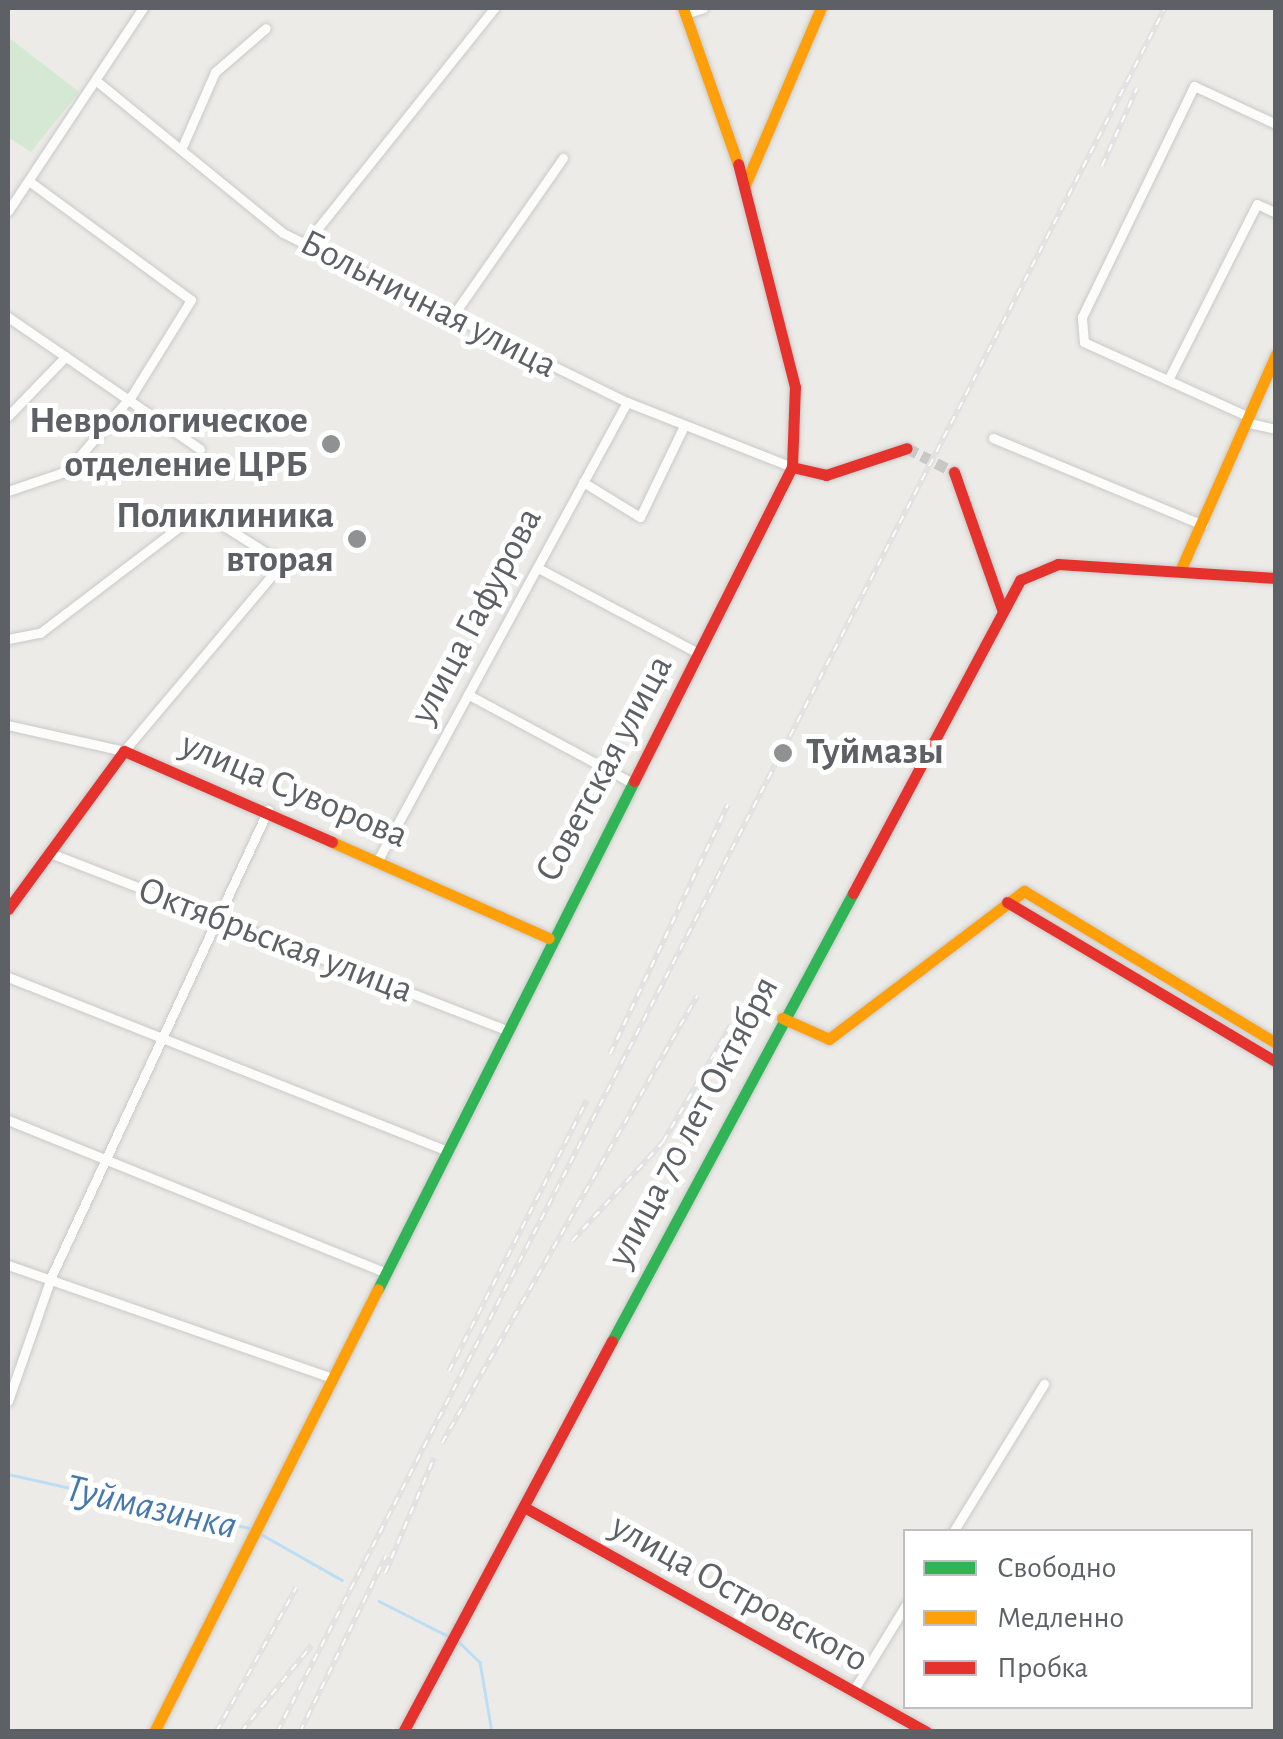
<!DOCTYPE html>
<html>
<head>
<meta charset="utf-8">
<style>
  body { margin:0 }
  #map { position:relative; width:1283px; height:1739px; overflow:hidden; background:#ecebe7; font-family:"Alegreya Sans",sans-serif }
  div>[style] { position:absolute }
  .green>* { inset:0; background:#d5e8d3 }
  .stream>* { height:2.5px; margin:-1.25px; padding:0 1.25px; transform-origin:1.25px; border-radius:1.25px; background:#bcdef5 }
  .secondary-tunnel>* { height:11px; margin-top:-5.5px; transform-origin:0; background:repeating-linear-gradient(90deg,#c8c8c6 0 11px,transparent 0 16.5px) }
  .roads { filter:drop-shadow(0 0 2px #c9c9c9) drop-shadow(0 0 2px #c9c9c9) }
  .street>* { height:9px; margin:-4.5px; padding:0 4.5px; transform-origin:4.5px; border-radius:4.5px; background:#fcfcfb }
  .fast>* { height:11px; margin:-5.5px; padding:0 5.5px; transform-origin:5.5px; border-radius:5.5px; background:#30b455 }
  .slow>* { height:11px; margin:-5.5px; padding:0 5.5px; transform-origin:5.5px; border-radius:5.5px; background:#ff9f0a }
  .jam>* { height:11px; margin:-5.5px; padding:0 5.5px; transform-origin:5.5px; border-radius:5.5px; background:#e5322d }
  .rail>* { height:6px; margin-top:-3px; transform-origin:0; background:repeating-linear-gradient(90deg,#fff 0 8px,#e3e2e2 0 16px); box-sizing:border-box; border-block:2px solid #e3e2e2 }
  .dots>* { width:28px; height:28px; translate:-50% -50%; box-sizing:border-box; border:5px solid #fff; border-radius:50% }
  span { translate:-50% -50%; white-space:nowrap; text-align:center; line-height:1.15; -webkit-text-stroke:10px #fff; paint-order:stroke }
  .street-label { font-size:38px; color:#5d6065 }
  .poi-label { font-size:38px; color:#5d6065; font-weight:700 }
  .right { translate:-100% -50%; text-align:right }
  .left { translate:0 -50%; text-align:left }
  .water-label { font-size:40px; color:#4579ad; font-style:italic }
  .frame { position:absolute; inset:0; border:10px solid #5d6065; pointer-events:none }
  .legend { position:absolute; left:903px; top:1529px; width:350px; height:180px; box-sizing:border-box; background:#fff; border:2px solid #bebfc1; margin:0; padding:12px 18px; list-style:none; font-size:30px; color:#5d6065 }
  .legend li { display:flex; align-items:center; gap:20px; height:50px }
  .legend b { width:50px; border:2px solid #bebfc1 }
</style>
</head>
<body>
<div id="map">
  <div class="green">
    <div style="clip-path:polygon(8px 37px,79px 92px,31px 152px,8px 137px)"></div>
  </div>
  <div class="stream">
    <div style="left:8px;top:1474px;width:248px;rotate:12.6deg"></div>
    <div style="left:261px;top:1534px;width:93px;rotate:29.6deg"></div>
    <div style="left:379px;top:1601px;width:80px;rotate:26.9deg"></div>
    <div style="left:457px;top:1640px;width:32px;rotate:44deg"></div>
    <div style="left:480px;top:1662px;width:71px;rotate:80.3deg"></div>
  </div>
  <div class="secondary-tunnel">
    <div style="left:907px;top:448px;width:53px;rotate:27.1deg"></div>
  </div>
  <div class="roads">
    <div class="street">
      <div style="left:685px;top:14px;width:19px;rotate:-18deg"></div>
      <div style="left:99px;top:83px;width:237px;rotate:39.2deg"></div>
      <div style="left:283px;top:233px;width:383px;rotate:26.2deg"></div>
      <div style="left:627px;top:402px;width:177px;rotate:21.5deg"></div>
      <div style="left:183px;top:145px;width:80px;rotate:-66.3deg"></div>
      <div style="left:215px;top:72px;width:67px;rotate:-40.8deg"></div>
      <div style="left:8px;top:211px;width:244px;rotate:-56.4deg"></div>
      <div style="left:306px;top:243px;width:301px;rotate:-51.3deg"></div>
      <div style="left:8px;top:317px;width:233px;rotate:34.5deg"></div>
      <div style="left:452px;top:317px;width:194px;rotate:-55.1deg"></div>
      <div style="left:1168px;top:380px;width:197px;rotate:-63.2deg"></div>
      <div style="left:1257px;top:204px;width:21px;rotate:25deg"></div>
      <div style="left:8px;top:416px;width:83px;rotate:-46deg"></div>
      <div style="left:1247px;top:416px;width:179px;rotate:-155.6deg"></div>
      <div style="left:1084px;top:342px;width:25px;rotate:-95deg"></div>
      <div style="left:1082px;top:317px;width:257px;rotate:-64.1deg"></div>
      <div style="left:1194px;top:86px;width:90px;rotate:24.9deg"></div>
      <div style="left:1245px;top:422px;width:32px;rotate:13deg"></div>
      <div style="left:993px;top:438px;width:227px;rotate:22.5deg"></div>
      <div style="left:583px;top:482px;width:67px;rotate:31.6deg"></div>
      <div style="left:640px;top:517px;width:101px;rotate:-64.2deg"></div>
      <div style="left:8px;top:491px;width:62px;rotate:-18.7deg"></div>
      <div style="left:67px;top:471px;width:100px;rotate:-49.5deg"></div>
      <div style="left:132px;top:395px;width:112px;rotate:-58.2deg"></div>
      <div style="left:191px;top:300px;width:201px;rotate:-143.7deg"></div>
      <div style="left:538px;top:568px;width:183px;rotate:28deg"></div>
      <div style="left:8px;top:639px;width:33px;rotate:-11deg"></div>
      <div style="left:40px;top:633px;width:201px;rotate:-37.3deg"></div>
      <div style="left:200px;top:511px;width:86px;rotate:32.2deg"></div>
      <div style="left:273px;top:557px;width:17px;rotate:90deg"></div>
      <div style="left:273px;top:574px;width:231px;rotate:130.1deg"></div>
      <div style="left:124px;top:751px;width:119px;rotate:-167.4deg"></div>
      <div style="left:469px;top:695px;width:187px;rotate:28.3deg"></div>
      <div style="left:50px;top:853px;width:484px;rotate:21.2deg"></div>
      <div style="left:379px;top:858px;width:519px;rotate:-61.46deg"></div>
      <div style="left:8px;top:977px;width:467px;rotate:21.6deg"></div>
      <div style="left:8px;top:1120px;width:402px;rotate:22deg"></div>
      <div style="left:8px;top:1265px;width:341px;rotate:19.2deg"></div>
      <div style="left:8px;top:1401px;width:133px;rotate:-70.8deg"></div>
      <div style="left:52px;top:1275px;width:513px;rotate:-65.08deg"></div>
      <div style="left:953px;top:1532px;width:174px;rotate:-58.4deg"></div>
      <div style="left:853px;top:1691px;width:101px;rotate:-58.4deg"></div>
    </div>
    <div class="fast">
      <div style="left:378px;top:1289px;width:569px;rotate:-63.25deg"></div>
      <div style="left:612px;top:1341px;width:509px;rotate:-61.72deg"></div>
    </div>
    <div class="slow">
      <div style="left:683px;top:8px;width:165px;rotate:70.6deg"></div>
      <div style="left:745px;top:185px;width:193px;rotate:-66.8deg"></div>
      <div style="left:1180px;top:571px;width:237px;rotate:-66.1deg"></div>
      <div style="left:332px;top:842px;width:237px;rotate:23.9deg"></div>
      <div style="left:782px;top:1018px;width:51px;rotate:24.1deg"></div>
      <div style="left:829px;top:1039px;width:245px;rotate:-37.2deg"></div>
      <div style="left:1024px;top:891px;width:294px;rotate:31.1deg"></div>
      <div style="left:154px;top:1732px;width:496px;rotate:-63.2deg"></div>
    </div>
    <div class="jam">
      <div style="left:792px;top:467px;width:35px;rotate:13deg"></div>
      <div style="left:826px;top:475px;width:85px;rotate:-18.4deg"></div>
      <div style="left:954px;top:472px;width:145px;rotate:70.7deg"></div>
      <div style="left:634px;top:781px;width:352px;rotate:-63.3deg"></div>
      <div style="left:792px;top:467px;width:80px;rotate:-87.9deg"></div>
      <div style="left:795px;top:387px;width:230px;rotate:-104.3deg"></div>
      <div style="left:853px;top:893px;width:355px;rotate:-61.9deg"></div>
      <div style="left:1020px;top:580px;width:41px;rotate:-22.8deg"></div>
      <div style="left:1058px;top:564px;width:218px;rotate:3.7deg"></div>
      <div style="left:1007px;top:902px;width:313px;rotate:30.7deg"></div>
      <div style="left:8px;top:909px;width:196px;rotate:-53.7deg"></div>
      <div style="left:124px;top:751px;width:227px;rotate:23.6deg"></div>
      <div style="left:524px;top:1507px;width:461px;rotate:29.2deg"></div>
      <div style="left:403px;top:1732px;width:443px;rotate:-61.9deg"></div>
    </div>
  </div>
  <div class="rail">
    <div style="left:1102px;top:166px;width:85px;rotate:-65.8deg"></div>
    <div style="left:610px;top:1054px;width:276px;rotate:-64.7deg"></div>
    <div style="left:572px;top:1241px;width:134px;rotate:-47.4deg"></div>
    <div style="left:663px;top:1142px;width:135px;rotate:-59.8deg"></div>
    <div style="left:449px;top:1371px;width:304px;rotate:-63deg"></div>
    <div style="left:442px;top:1443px;width:515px;rotate:-60.3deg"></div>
    <div style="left:385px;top:1573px;width:125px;rotate:-66.9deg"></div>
    <div style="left:216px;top:1732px;width:165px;rotate:-60.9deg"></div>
    <div style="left:241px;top:1732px;width:112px;rotate:-50.8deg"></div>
    <div style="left:277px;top:1732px;width:1939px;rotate:-62.75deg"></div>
    <div style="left:300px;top:1732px;width:196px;rotate:-64deg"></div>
  </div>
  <div class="dots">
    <div style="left:331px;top:444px;background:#8f9192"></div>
    <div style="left:357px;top:539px;background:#8f9192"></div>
    <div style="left:783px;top:753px;background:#8f9192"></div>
  </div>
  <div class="street-label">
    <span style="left:428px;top:305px;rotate:27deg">Больничная улица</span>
    <span style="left:477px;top:616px;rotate:-62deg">улица Гафурова</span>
    <span style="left:605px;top:769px;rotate:-62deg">Советская улица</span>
    <span style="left:294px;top:791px;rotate:23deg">улица Суворова</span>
    <span style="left:275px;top:941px;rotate:21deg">Октябрьская улица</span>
    <span style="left:694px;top:1122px;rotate:-62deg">улица 70 лет Октября</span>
    <span style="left:739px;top:1594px;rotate:29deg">улица Островского</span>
  </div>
  <div class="poi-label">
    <span class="right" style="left:308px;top:444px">Неврологическое<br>отделение ЦРБ</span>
    <span class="right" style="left:334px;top:539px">Поликлиника<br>вторая</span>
    <span class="left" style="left:806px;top:753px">Туймазы</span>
  </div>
  <div class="water-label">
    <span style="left:151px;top:1507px;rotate:13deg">Туймазинка</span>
  </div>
  <div class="frame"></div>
  <ul class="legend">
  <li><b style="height:12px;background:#30b455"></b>Свободно</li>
  <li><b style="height:12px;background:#ff9f0a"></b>Медленно</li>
  <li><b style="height:12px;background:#e5322d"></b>Пробка</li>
  </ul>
</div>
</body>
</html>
